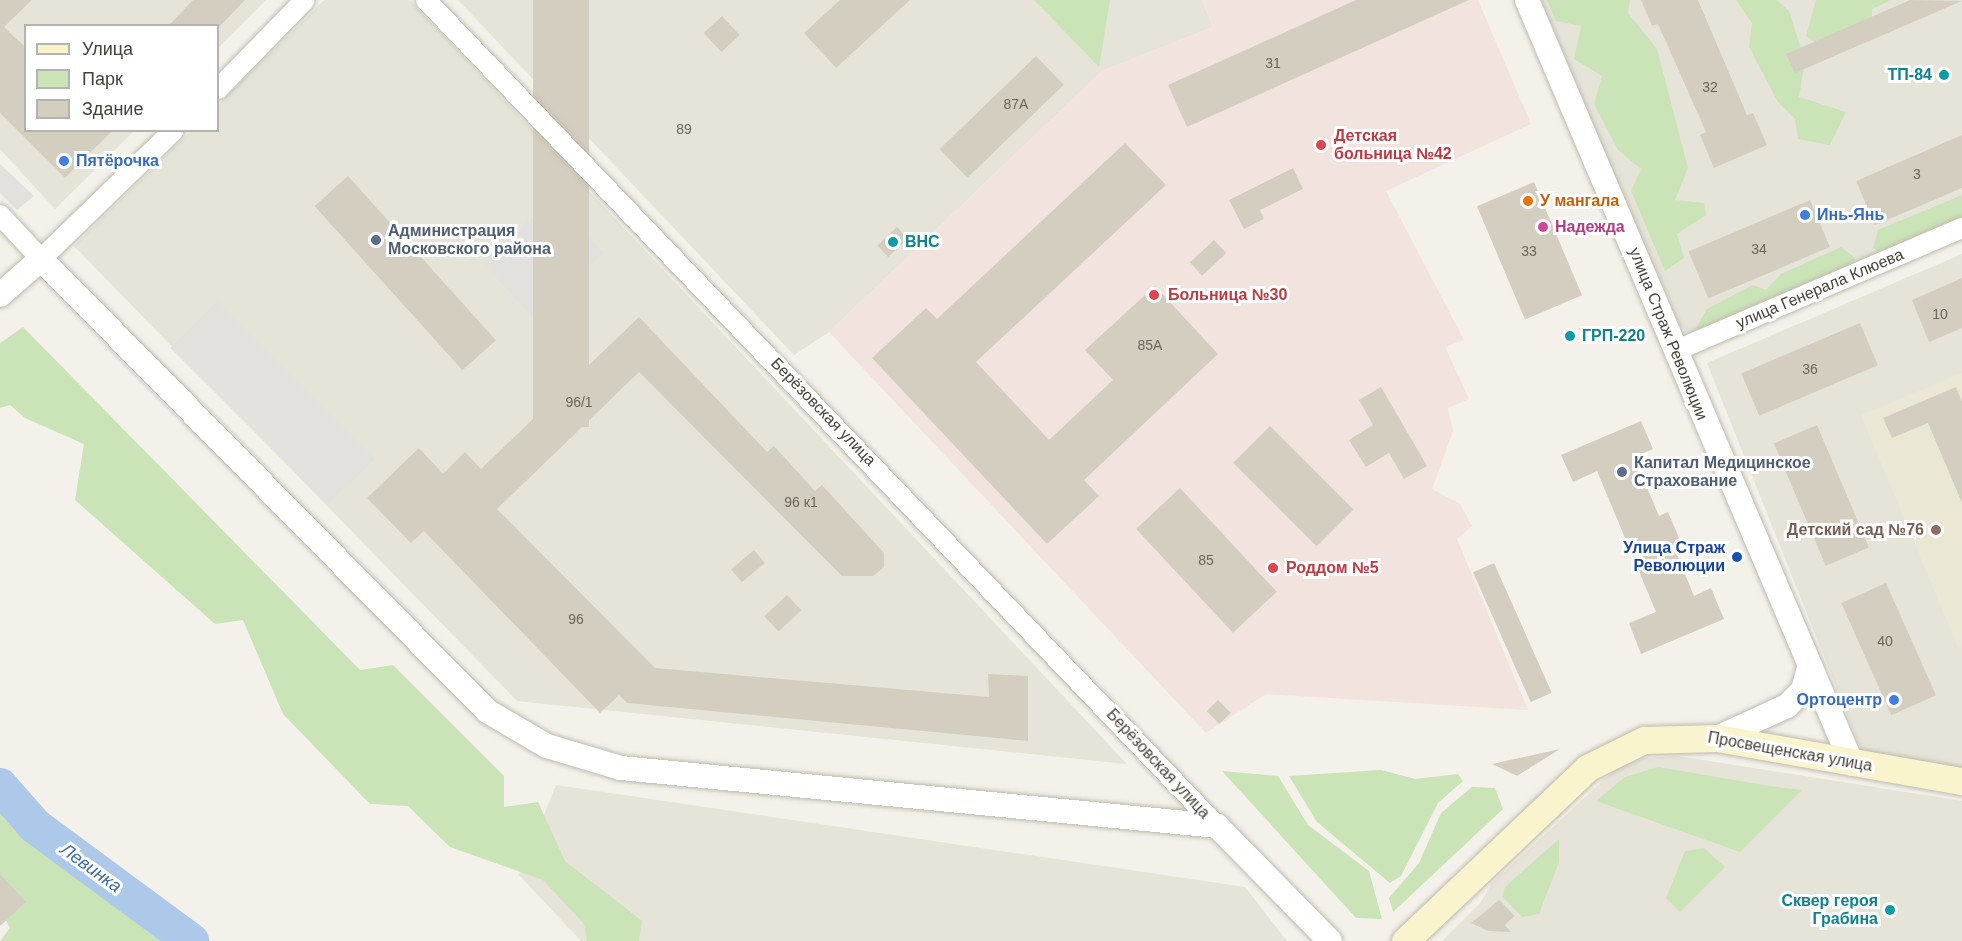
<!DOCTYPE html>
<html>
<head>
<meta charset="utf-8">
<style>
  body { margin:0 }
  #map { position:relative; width:1962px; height:941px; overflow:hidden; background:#f3f1ea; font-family:Helvetica,sans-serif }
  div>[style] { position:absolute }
  .residential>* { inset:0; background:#e6e4d8 }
  .education>* { inset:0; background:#ebe7d5 }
  .medical>* { inset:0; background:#f2e3de }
  .green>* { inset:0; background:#cae3b7 }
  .parking>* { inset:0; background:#e2e1de; transform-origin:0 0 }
  .river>* { height:36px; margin:-18px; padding:0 18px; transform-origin:18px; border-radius:18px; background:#acc9e9 }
  .building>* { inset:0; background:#d4cec0; transform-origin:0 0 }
  .roads { filter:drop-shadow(0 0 2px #bebaad) drop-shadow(0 0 2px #bebaad) }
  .minor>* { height:20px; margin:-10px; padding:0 10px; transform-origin:10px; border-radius:10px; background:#fff }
  .tertiary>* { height:24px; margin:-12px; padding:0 12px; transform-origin:12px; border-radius:12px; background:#fff }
  .secondary>* { height:27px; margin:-13.5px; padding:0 13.5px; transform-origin:13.5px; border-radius:13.5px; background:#f9f4cd }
  .dots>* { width:16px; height:16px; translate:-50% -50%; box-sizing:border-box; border:3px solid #fff; border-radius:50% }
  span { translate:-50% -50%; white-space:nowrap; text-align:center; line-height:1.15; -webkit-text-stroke:6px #fff; paint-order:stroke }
  .number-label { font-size:14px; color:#6a655a }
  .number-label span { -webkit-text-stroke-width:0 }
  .culture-label { font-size:16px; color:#0d838f; font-weight:700 }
  .right { translate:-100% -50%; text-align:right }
  .left { translate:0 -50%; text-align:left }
  .health-label { font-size:16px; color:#be3a42; font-weight:700 }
  .shop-label { font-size:16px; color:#366cbe; font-weight:700 }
  .food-label { font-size:16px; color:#c56008; font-weight:700 }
  .hotel-label { font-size:16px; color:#b23c85; font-weight:700 }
  .service-label { font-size:16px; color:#4e5e75; font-weight:700 }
  .street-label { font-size:16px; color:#464238 }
  .education-label { font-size:16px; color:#785e54; font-weight:700 }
  .transit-label { font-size:16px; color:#164399; font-weight:700 }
  .water-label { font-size:18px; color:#3c6da7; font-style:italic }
  .legend { position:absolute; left:24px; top:24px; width:195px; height:108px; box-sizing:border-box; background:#fff; border:2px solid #b5b3af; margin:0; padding:8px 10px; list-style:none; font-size:18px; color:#464238 }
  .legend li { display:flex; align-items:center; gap:12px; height:30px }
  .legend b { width:30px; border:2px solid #b5b3af }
</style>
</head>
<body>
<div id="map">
  <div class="residential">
    <div style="clip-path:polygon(0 0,266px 0,218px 48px,218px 26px,26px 26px,26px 130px,134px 131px,55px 209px,0 149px)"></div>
    <div style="clip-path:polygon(324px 0,410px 0,1127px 764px,517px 701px,74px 246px,191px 131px,218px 130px,218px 105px)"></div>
    <div style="clip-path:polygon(458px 0,1202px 0,1213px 27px,1102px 71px,829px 332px,794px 355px)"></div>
    <div style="clip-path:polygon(1540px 0,1962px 0,1962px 217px,1689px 334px,1680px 326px)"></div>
    <div style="clip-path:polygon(1962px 254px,1962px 769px,1863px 754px,1707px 363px)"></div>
    <div style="clip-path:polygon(1678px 756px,1962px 801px,1962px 941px,1442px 941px,1480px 903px,1492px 883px,1616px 769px,1644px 758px)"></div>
    <div style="clip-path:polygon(556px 785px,1245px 887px,1287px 941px,581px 941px,519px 875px)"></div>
  </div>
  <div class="education">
    <div style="clip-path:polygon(1962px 373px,1962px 646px,1958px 647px,1861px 415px)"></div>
  </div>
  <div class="medical">
    <div style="clip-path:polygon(1202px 0,1478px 0,1531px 124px,1386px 191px,1464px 340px,1445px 347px,1469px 399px,1448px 408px,1453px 431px,1432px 489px,1460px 504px,1472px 526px,1457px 539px,1528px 710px,1266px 694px,1206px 733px,829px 332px,1102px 71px,1213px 27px)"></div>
  </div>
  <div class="green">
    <div style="clip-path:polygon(1034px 0,1110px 0,1099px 67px)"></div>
    <div style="clip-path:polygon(1547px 0,1630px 0,1628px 13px,1657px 49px,1688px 168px,1675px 200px,1704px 203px,1706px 215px,1677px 234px,1684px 258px,1665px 271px,1631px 191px,1641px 169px,1618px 150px,1594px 104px,1602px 76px,1574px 59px,1581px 26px,1556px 21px)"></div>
    <div style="clip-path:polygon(1736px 0,1777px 0,1789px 11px,1805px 61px,1799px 97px,1846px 112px,1830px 145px,1798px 139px,1795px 119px,1778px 102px,1749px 47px,1752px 23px)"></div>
    <div style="clip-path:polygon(1816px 0,1892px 0,1872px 9px,1872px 36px,1834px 54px,1806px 36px)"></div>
    <div style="clip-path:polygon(1962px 195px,1962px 233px,1889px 258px,1873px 248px,1878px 230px)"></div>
    <div style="clip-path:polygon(1841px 247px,1855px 258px,1851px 273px,1788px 302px,1772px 296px,1761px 316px,1716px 337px,1696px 328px,1707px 309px,1753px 285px,1766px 290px,1781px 274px)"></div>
    <div style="clip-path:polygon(23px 327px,360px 670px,393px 665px,504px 776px,504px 807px,538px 802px,565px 861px,642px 921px,639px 941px,587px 941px,584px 924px,543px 880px,450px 847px,408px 806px,370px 804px,283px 714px,243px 620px,215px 624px,75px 500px,84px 444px,25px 418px,10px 405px,0 408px,0 343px)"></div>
    <div style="clip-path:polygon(1658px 767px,1763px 785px,1802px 790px,1740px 852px,1596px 801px,1625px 777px)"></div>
    <div style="clip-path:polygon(1381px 770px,1415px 779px,1458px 774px,1463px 781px,1438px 803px,1401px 876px,1390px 883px,1317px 822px,1289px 776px)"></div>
    <div style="clip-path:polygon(1222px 771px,1278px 776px,1308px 825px,1369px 871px,1382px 919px,1356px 918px)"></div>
    <div style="clip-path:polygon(1472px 787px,1495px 788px,1503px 809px,1393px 912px,1389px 898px,1419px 863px,1441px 813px)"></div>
    <div style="clip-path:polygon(0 799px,30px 834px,176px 941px,0 941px,10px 928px,0 910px)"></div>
    <div style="clip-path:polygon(1559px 839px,1559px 862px,1539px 914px,1522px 917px,1502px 896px,1505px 887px)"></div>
    <div style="clip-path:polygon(1704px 848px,1725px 867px,1680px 912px,1666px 898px,1685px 851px)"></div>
  </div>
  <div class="parking">
    <div style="clip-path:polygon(0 164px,34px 196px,17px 210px,0 193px)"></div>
    <div style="left:554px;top:198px;width:74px;height:96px;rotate:48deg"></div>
    <div style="left:217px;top:301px;width:223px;height:66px;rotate:45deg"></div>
  </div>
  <div class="river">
    <div style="left:0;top:786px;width:53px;rotate:48.8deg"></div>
    <div style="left:35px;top:826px;width:194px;rotate:36.4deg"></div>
  </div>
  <div class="building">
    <div style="clip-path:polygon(0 0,32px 0,4px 27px,26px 48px,26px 130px,113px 130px,65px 178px,0 113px)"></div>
    <div style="clip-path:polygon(193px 0,245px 0,220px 26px,168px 26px)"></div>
    <div style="left:533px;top:0;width:56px;height:427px"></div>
    <div style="clip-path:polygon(840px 0,910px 0,836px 68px,804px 33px)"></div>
    <div style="clip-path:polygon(1356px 0,1469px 0,1187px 127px,1168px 85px)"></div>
    <div style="clip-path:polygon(1641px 0,1698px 0,1747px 115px,1753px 113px,1767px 145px,1714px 168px,1700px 135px,1706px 132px,1658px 24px,1652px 26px)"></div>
    <div style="clip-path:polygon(1910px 0,1962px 1px,1795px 73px,1786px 54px)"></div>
    <div style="left:722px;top:16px;width:26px;height:25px;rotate:47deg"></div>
    <div style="left:1036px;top:56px;width:40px;height:134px;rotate:46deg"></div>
    <div style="clip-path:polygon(1962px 135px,1962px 188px,1875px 225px,1856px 181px)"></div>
    <div style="clip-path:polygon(1125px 143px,1166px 185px,976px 362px,1049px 440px,1113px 380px,1085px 350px,1155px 286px,1218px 354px,1084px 480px,1099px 496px,1047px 544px,872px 358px,926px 308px,937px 319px)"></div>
    <div style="clip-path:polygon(1293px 168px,1303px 189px,1260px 210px,1264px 219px,1244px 229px,1229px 200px)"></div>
    <div style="left:348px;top:176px;width:221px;height:45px;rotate:48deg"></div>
    <div style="left:1534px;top:182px;width:123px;height:62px;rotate:67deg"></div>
    <div style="left:1810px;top:200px;width:51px;height:132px;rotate:67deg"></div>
    <div style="left:897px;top:227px;width:16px;height:27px;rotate:47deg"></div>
    <div style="left:1214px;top:240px;width:18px;height:33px;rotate:47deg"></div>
    <div style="clip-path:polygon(1962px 278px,1962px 328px,1929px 342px,1912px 300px)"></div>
    <div style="clip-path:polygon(639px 317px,767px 452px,774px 446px,815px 491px,822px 485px,884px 553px,884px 567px,873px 576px,842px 576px,639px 372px,497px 509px,655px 668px,989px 697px,988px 674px,1028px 676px,1028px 741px,627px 703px,619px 695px,600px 713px,424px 531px,411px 543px,367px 498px,419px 448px,443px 474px,465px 452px,481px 469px)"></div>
    <div style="left:1860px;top:323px;width:46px;height:129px;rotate:67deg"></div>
    <div style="clip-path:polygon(1381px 387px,1427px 466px,1404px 479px,1389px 453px,1366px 467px,1349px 440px,1373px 425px,1359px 400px)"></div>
    <div style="clip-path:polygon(1956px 387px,1962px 402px,1962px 503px,1928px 423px,1892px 438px,1883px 418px)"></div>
    <div style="clip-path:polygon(1641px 421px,1653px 449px,1634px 457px,1659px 516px,1668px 512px,1683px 547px,1675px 550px,1694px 596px,1711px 588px,1724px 619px,1641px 654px,1629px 623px,1656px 612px,1597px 471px,1573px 482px,1561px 455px)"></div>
    <div style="left:1817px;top:425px;width:133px;height:47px;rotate:67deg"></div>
    <div style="left:1270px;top:426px;width:118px;height:52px;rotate:45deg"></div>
    <div style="left:1180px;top:488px;width:142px;height:60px;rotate:47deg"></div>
    <div style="left:754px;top:550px;width:17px;height:30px;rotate:50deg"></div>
    <div style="left:1494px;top:563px;width:142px;height:23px;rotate:66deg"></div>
    <div style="left:1886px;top:583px;width:123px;height:49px;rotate:66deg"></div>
    <div style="left:787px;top:595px;width:21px;height:31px;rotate:47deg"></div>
    <div style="left:1218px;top:700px;width:18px;height:16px;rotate:45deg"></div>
    <div style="clip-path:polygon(1560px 749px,1517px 776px,1492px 764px)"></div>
    <div style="clip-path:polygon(0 874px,26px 902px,0 926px)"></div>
    <div style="clip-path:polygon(1499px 900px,1515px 916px,1505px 925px,1511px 932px,1488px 931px,1471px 923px)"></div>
  </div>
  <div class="roads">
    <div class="minor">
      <div style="left:426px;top:0;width:1144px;rotate:46.24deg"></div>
      <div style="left:218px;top:89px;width:124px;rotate:-45.7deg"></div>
      <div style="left:0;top:215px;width:60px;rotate:47deg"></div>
      <div style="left:41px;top:259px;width:185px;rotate:-44.1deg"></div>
      <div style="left:1677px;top:350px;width:310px;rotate:-23.2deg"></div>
    </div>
    <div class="tertiary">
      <div style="left:1527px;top:0;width:830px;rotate:66.96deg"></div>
      <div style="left:0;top:295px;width:55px;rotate:-41.3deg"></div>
      <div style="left:41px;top:259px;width:635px;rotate:45.38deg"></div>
      <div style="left:487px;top:711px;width:69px;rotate:30.3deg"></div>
      <div style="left:547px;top:746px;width:77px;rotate:16.6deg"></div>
      <div style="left:621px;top:768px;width:599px;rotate:5.56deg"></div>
      <div style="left:1217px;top:826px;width:161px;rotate:45.5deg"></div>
      <div style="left:1717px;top:738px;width:77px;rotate:-24.6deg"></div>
      <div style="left:1787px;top:706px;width:23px;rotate:-45deg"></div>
      <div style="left:1803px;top:690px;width:23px;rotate:-75deg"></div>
    </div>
    <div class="secondary">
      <div style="left:1405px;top:941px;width:251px;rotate:-43.5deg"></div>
      <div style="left:1587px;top:768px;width:64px;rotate:-26.2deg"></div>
      <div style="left:1644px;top:740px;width:73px;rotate:-1.6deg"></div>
      <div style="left:1717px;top:738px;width:249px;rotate:10deg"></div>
    </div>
  </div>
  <div class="dots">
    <div style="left:1944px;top:75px;background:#0f9aa8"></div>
    <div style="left:1321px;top:145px;background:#e0444e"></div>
    <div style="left:64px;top:161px;background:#3f7fe0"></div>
    <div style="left:1528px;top:201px;background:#e8710a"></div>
    <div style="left:1805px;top:215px;background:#3f7fe0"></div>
    <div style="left:1543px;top:227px;background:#d1479c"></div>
    <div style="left:376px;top:240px;background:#5c6f8a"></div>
    <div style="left:893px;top:242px;background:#0f9aa8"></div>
    <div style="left:1154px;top:295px;background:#e0444e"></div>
    <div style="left:1570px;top:336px;background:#0f9aa8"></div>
    <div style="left:1622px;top:472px;background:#5c6f8a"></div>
    <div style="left:1936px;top:530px;background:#8d6e63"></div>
    <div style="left:1737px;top:557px;background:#1a4fb4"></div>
    <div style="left:1273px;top:568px;background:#e0444e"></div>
    <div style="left:1894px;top:700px;background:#3f7fe0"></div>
    <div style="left:1890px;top:910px;background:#0f9aa8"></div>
  </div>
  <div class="number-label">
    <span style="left:1273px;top:63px">31</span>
    <span style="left:1710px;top:87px">32</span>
    <span style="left:1016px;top:104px">87А</span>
    <span style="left:684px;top:129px">89</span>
    <span style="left:1917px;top:174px">3</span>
    <span style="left:1759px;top:249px">34</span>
    <span style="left:1529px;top:251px">33</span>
    <span style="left:1940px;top:314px">10</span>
    <span style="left:1150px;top:345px">85А</span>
    <span style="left:1810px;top:369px">36</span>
    <span style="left:579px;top:402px">96/1</span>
    <span style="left:801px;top:502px">96 к1</span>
    <span style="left:1206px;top:560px">85</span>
    <span style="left:576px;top:619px">96</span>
    <span style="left:1885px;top:641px">40</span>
  </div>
  <div class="culture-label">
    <span class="right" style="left:1932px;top:75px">ТП-84</span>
    <span class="left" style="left:905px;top:242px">ВНС</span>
    <span class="left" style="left:1582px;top:336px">ГРП-220</span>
    <span class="right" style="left:1878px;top:910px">Сквер героя<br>Грабина</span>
  </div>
  <div class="health-label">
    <span class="left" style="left:1334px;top:145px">Детская<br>больница №42</span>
    <span class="left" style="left:1168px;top:295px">Больница №30</span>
    <span class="left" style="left:1286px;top:568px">Роддом №5</span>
  </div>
  <div class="shop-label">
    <span class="left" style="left:76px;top:161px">Пятёрочка</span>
    <span class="left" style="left:1817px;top:215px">Инь-Янь</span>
    <span class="right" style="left:1882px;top:700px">Ортоцентр</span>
  </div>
  <div class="food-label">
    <span class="left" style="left:1540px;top:201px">У мангала</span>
  </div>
  <div class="hotel-label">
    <span class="left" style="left:1555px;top:227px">Надежда</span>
  </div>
  <div class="service-label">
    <span class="left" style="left:388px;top:240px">Администрация<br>Московского района</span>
    <span class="left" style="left:1634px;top:472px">Капитал Медицинское<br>Страхование</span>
  </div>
  <div class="street-label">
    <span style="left:1820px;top:289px;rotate:-23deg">улица Генерала Клюева</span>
    <span style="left:1668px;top:334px;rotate:68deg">улица Страж Революции</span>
    <span style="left:823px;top:412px;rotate:46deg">Берёзовская улица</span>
    <span style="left:1790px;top:752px;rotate:10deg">Просвещенская улица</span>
    <span style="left:1158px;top:764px;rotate:47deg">Берёзовская улица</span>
  </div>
  <div class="education-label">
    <span class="right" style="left:1924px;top:530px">Детский сад №76</span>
  </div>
  <div class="transit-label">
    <span class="right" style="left:1725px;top:557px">Улица Страж<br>Революции</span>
  </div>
  <div class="water-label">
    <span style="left:91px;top:868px;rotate:36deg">Левинка</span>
  </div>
  <ul class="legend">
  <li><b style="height:8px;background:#f9f4cd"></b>Улица</li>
  <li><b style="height:16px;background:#cae3b7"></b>Парк</li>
  <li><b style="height:16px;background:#d4cec0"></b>Здание</li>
  </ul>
</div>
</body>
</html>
